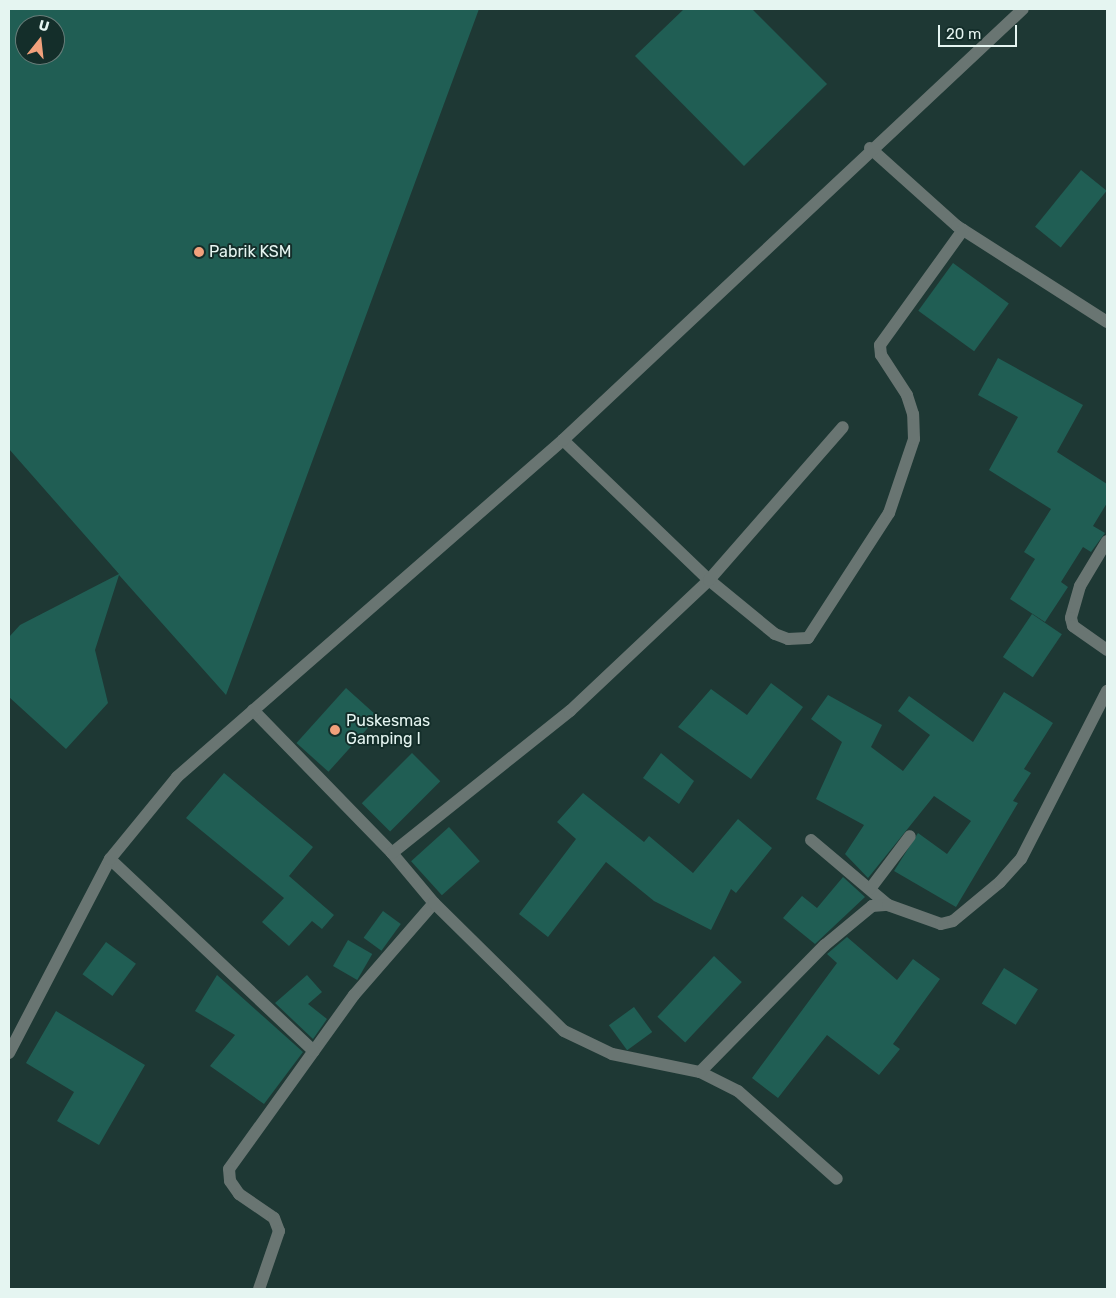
<!DOCTYPE html>
<html>
<head>
<meta charset="utf-8">
<style>
  body { margin:0 }
  #map { position:relative; width:1116px; height:1298px; overflow:hidden; background:#1e3834; font-family:Rubik,sans-serif }
  div>[style] { position:absolute }
  .building>* { inset:0; background:#205e54; transform-origin:0 0 }
  .street>* { height:12px; margin:-6px; padding:0 6px; transform-origin:6px; border-radius:6px; background:#697572 }
  .dots>* { width:14px; height:14px; translate:-50% -50%; box-sizing:border-box; border:2px solid #142e2a; border-radius:50% }
  span { translate:-50% -50%; white-space:nowrap; text-align:center; line-height:1.15; -webkit-text-stroke:4px #142e2a; paint-order:stroke }
  .poi-label { font-size:16px; color:#e5f5f1 }
  .left { translate:0 -50%; text-align:left }
  .frame { position:absolute; inset:0; border:10px solid #e5f5f1; pointer-events:none }
  .north { position:absolute; left:15px; top:15px; width:50px; height:50px; box-sizing:border-box; background:#142e2a; border:1px solid #687e7a; border-radius:50%; rotate:16deg; font-size:14px; font-weight:700; line-height:20px; text-align:center; color:#e5f5f1 }
  .north::after { content:''; display:block; margin:auto; width:18px; height:22px; background:#f1a17c; clip-path:polygon(50% 0,100% 100%,50% 72%,0 100%) }
  .scale { position:absolute; left:938px; top:25px; width:79px; height:22px; box-sizing:border-box; border:2px solid #e5f5f1; border-top:0; padding-left:6px; font-size:15px; line-height:18px; white-space:nowrap; color:#e5f5f1; -webkit-text-stroke:4px #142e2a; paint-order:stroke }
</style>
</head>
<body>
<div id="map">
  <div class="building">
    <div style="clip-path:polygon(evenodd,9px 9px,479px 9px,226px 695px,119px 575px,95px 650px,108px 703px,66px 749px,9px 697px,9px 637px,20px 625px,119px 574px,9px 449px,9px 9px,25px 25px,55px 25px,55px 55px,25px 55px,25px 25px)"></div>
    <div style="clip-path:polygon(684px 9px,752px 9px,827px 84px,744px 166px,635px 56px)"></div>
    <div style="left:1081px;top:170px;width:33px;height:73px;rotate:39deg"></div>
    <div style="left:953px;top:263px;width:69px;height:59px;rotate:36deg"></div>
    <div style="clip-path:polygon(998px 358px,1083px 405px,1057px 452px,1107px 484px,1107px 503px,1093px 526px,1105px 533px,1091px 552px,1083px 547px,1061px 582px,1068px 587px,1045px 622px,1010px 599px,1035px 559px,1024px 552px,1051px 509px,989px 470px,1018px 417px,978px 395px)"></div>
    <div style="left:1032px;top:614px;width:36px;height:52px;rotate:34deg"></div>
    <div style="clip-path:polygon(771px 683px,803px 707px,751px 779px,678px 727px,711px 689px,747px 715px)"></div>
    <div style="left:346px;top:688px;width:43px;height:74px;rotate:42deg"></div>
    <div style="clip-path:polygon(1004px 692px,1053px 723px,1024px 769px,1031px 773px,1013px 801px,1018px 803px,956px 907px,894px 871px,918px 833px,947px 854px,971px 821px,934px 796px,868px 878px,845px 854px,864px 825px,816px 799px,842px 742px,811px 719px,828px 695px,882px 725px,871px 747px,903px 771px,930px 735px,898px 711px,909px 696px,973px 742px)"></div>
    <div style="left:412px;top:753px;width:40px;height:71px;rotate:45deg"></div>
    <div style="clip-path:polygon(661px 753px,694px 781px,679px 804px,643px 778px)"></div>
    <div style="clip-path:polygon(224px 773px,313px 847px,289px 876px,334px 915px,322px 929px,312px 921px,289px 946px,262px 922px,284px 898px,186px 818px)"></div>
    <div style="clip-path:polygon(583px 793px,644px 842px,649px 836px,693px 873px,738px 819px,772px 848px,736px 893px,731px 889px,711px 930px,654px 901px,606px 862px,548px 937px,519px 914px,576px 839px,557px 822px)"></div>
    <div style="left:449px;top:827px;width:46px;height:51px;rotate:48deg"></div>
    <div style="clip-path:polygon(843px 877px,865px 897px,815px 944px,783px 918px,802px 896px,817px 908px)"></div>
    <div style="left:383px;top:911px;width:22px;height:33px;rotate:36deg"></div>
    <div style="clip-path:polygon(847px 937px,897px 980px,913px 959px,940px 979px,893px 1044px,900px 1049px,879px 1075px,827px 1035px,778px 1098px,752px 1078px,837px 963px,827px 954px)"></div>
    <div style="left:348px;top:940px;width:28px;height:30px;rotate:30deg"></div>
    <div style="left:106px;top:942px;width:37px;height:40px;rotate:36deg"></div>
    <div style="left:714px;top:956px;width:38px;height:83px;rotate:43deg"></div>
    <div style="left:1004px;top:968px;width:40px;height:42px;rotate:32deg"></div>
    <div style="clip-path:polygon(217px 975px,303px 1052px,264px 1104px,210px 1066px,235px 1035px,195px 1011px)"></div>
    <div style="clip-path:polygon(307px 975px,322px 992px,308px 1004px,327px 1019px,313px 1039px,275px 1003px)"></div>
    <div style="left:634px;top:1007px;width:31px;height:31px;rotate:54deg"></div>
    <div style="clip-path:polygon(56px 1011px,145px 1065px,99px 1145px,57px 1121px,74px 1092px,26px 1063px)"></div>
  </div>
  <div class="street">
    <div style="left:870px;top:148px;width:117px;rotate:41.9deg"></div>
    <div style="left:957px;top:226px;width:178px;rotate:32.6deg"></div>
    <div style="left:563px;top:440px;width:202px;rotate:43.8deg"></div>
    <div style="left:709px;top:580px;width:85px;rotate:39.3deg"></div>
    <div style="left:775px;top:634px;width:14px;rotate:21deg"></div>
    <div style="left:788px;top:639px;width:20px;rotate:-3deg"></div>
    <div style="left:808px;top:638px;width:149px;rotate:-57.1deg"></div>
    <div style="left:889px;top:513px;width:78px;rotate:-71.3deg"></div>
    <div style="left:914px;top:439px;width:25px;rotate:-92deg"></div>
    <div style="left:913px;top:414px;width:20px;rotate:-108deg"></div>
    <div style="left:907px;top:395px;width:48px;rotate:-123deg"></div>
    <div style="left:881px;top:355px;width:10px;rotate:-96deg"></div>
    <div style="left:880px;top:345px;width:142px;rotate:-54.2deg"></div>
    <div style="left:1107px;top:541px;width:52px;rotate:121deg"></div>
    <div style="left:1080px;top:586px;width:33px;rotate:106deg"></div>
    <div style="left:1071px;top:618px;width:8px;rotate:76deg"></div>
    <div style="left:1073px;top:626px;width:42px;rotate:35.2deg"></div>
    <div style="left:253px;top:710px;width:199px;rotate:45.8deg"></div>
    <div style="left:392px;top:853px;width:65px;rotate:50deg"></div>
    <div style="left:434px;top:903px;width:122px;rotate:131deg"></div>
    <div style="left:354px;top:995px;width:214px;rotate:125.7deg"></div>
    <div style="left:229px;top:1169px;width:12px;rotate:85deg"></div>
    <div style="left:230px;top:1181px;width:16px;rotate:55deg"></div>
    <div style="left:239px;top:1194px;width:42px;rotate:34.4deg"></div>
    <div style="left:274px;top:1218px;width:14px;rotate:69deg"></div>
    <div style="left:279px;top:1231px;width:61px;rotate:109deg"></div>
    <div style="left:811px;top:840px;width:101px;rotate:40.2deg"></div>
    <div style="left:392px;top:853px;width:228px;rotate:-38.6deg"></div>
    <div style="left:570px;top:711px;width:191px;rotate:-43.3deg"></div>
    <div style="left:709px;top:580px;width:203px;rotate:-48.8deg"></div>
    <div style="left:110px;top:859px;width:280px;rotate:43.3deg"></div>
    <div style="left:870px;top:889px;width:66px;rotate:-53deg"></div>
    <div style="left:434px;top:903px;width:182px;rotate:44.6deg"></div>
    <div style="left:564px;top:1031px;width:53px;rotate:25.6deg"></div>
    <div style="left:612px;top:1054px;width:90px;rotate:11.6deg"></div>
    <div style="left:700px;top:1072px;width:42px;rotate:26.6deg"></div>
    <div style="left:738px;top:1091px;width:132px;rotate:41.6deg"></div>
    <div style="left:9px;top:1053px;width:219px;rotate:-62.5deg"></div>
    <div style="left:110px;top:859px;width:106px;rotate:-50.7deg"></div>
    <div style="left:177px;top:777px;width:512px;rotate:-41.12deg"></div>
    <div style="left:563px;top:440px;width:630px;rotate:-43.14deg"></div>
    <div style="left:700px;top:1072px;width:178px;rotate:-45.5deg"></div>
    <div style="left:825px;top:945px;width:61px;rotate:-39.7deg"></div>
    <div style="left:872px;top:906px;width:16px;rotate:-4deg"></div>
    <div style="left:888px;top:905px;width:56px;rotate:19.7deg"></div>
    <div style="left:941px;top:924px;width:12px;rotate:-14deg"></div>
    <div style="left:953px;top:921px;width:61px;rotate:-39.7deg"></div>
    <div style="left:1000px;top:882px;width:31px;rotate:-48deg"></div>
    <div style="left:1021px;top:859px;width:189px;rotate:-62.9deg"></div>
  </div>
  <div class="dots">
    <div style="left:199px;top:252px;background:#f1a17c"></div>
    <div style="left:335px;top:730px;background:#f1a17c"></div>
  </div>
  <div class="poi-label">
    <span class="left" style="left:209px;top:252px">Pabrik KSM</span>
    <span class="left" style="left:346px;top:730px">Puskesmas<br>Gamping I</span>
  </div>
  <div class="frame"></div>
  <div class="north">U</div>
  <div class="scale">20 m</div>
</div>
</body>
</html>
